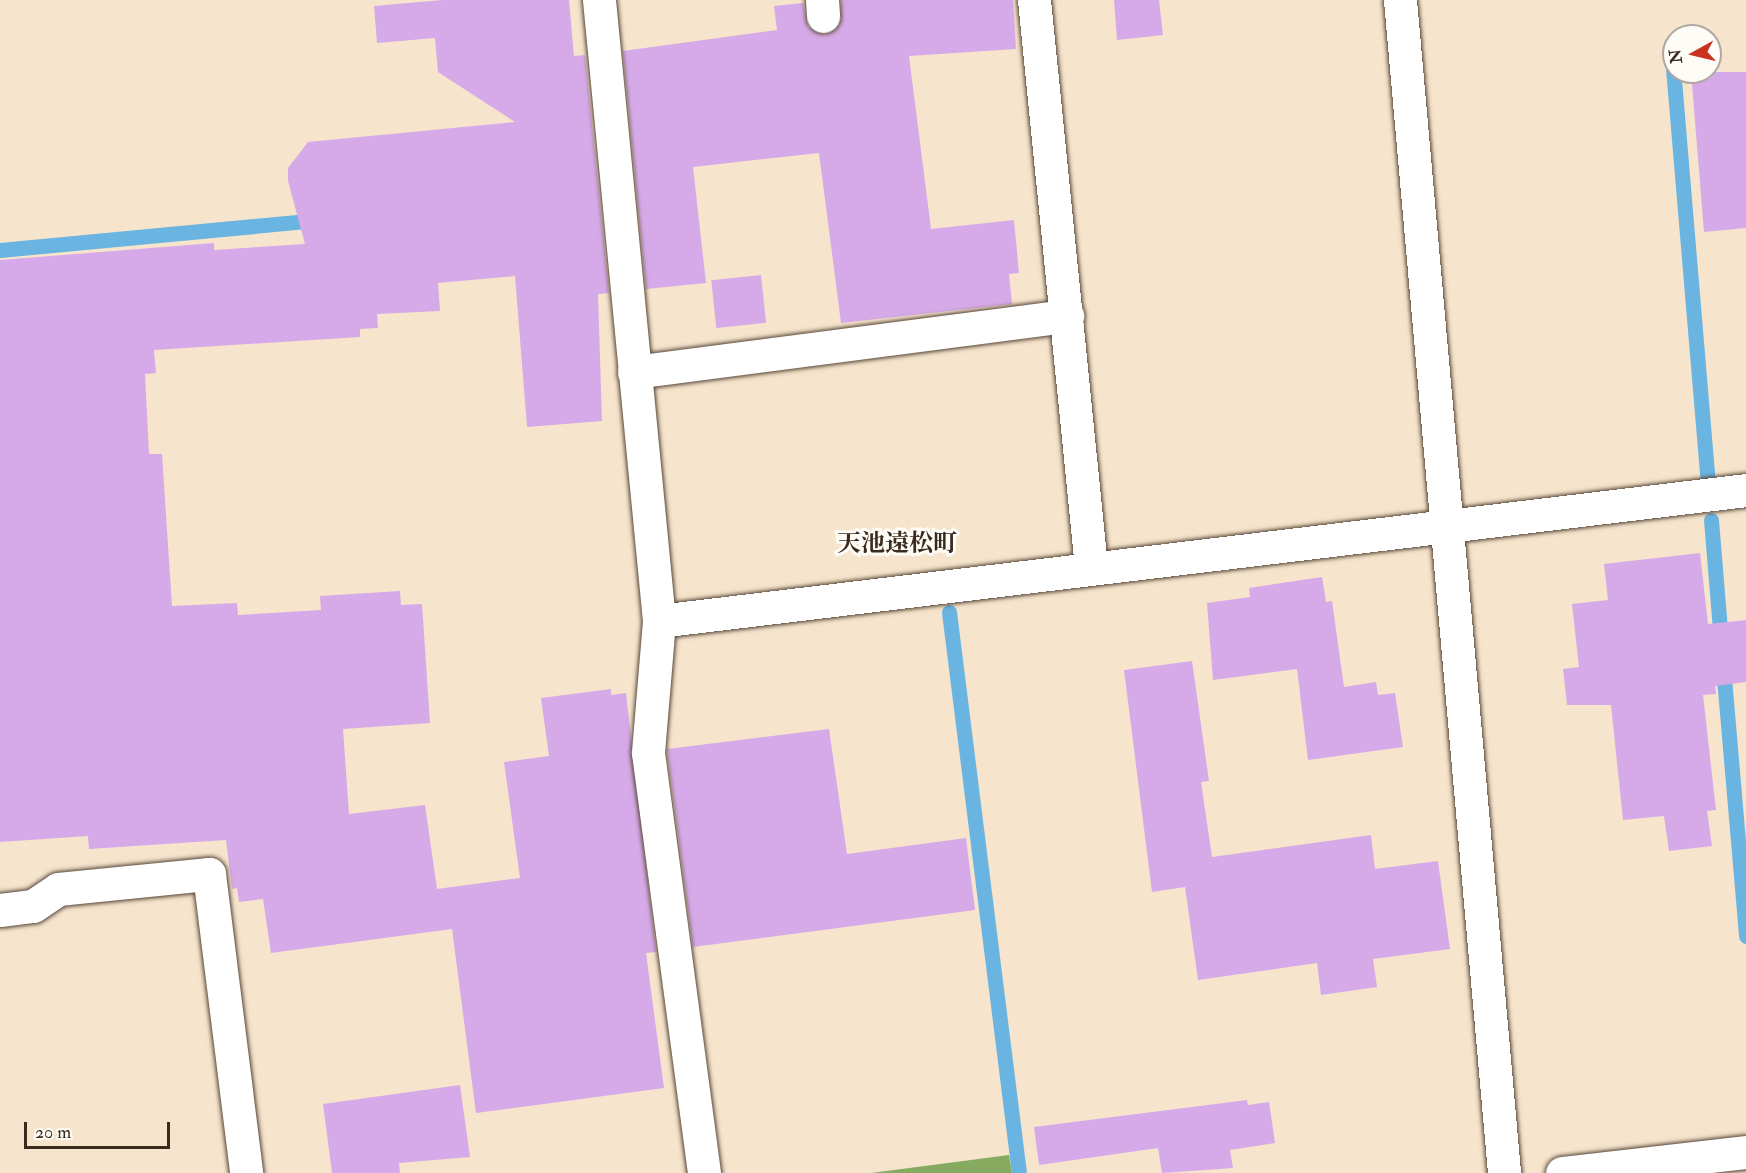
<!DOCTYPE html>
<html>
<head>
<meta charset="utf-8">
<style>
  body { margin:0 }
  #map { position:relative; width:1746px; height:1173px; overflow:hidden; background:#f6e4cc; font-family:"IM FELL Double Pica","Noto Serif JP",serif }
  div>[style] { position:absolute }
  .forest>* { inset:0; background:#86ab60 }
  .stream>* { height:15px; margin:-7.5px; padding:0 7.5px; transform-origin:7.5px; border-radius:7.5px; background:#6ab4e2 }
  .building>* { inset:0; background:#d6aae8; transform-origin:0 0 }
  .roads { filter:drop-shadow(0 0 2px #574638) drop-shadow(0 0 2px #574638) }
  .minor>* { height:33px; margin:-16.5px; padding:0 16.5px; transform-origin:16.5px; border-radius:16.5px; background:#fff }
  span { translate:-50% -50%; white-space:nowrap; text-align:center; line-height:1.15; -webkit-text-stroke:6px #fdfcf7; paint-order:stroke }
  .quarter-label { font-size:24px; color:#3b2a1e; font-weight:700 }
  .north { position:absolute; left:1662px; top:24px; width:60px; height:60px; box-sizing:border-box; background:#fdfcf7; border:2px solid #afa8a0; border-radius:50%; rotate:262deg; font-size:16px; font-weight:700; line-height:24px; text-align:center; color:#3b2a1e }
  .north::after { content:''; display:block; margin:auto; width:21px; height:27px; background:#c8321e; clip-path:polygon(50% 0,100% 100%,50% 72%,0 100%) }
  .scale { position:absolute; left:24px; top:1122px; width:146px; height:27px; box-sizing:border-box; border:3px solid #3b2a1e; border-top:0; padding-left:8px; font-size:18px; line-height:21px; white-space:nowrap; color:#3b2a1e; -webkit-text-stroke:4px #fdfcf7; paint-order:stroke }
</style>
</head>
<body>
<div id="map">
  <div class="forest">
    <div style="clip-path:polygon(1009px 1155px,1012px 1173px,871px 1173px)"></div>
  </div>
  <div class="stream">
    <div style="left:1671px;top:44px;width:433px;rotate:85.2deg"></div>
    <div style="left:0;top:250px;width:320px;rotate:-5.4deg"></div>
    <div style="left:1711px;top:520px;width:122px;rotate:85.3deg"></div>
    <div style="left:949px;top:612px;width:565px;rotate:82.89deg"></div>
    <div style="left:1723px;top:666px;width:271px;rotate:85.1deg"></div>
  </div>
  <div class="building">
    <div style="clip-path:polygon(443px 0,569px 0,574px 56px,585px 55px,609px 293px,598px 294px,602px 421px,527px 427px,515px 276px,438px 283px,440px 311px,377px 314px,378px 328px,360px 329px,360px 337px,154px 350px,156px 373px,145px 374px,149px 454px,162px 454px,172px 606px,237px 603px,238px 615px,321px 610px,320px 596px,400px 591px,401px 605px,422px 604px,430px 723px,343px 729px,349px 814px,425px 805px,437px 889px,520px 878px,504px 762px,549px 756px,541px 698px,611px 689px,611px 695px,626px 693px,656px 952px,646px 953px,664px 1088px,476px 1113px,452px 929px,271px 953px,263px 899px,239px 902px,237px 888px,232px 889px,226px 840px,89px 849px,88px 836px,0 842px,0 260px,214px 243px,214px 250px,305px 244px,288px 181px,288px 168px,308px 142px,515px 122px,438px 72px,435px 38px,377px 43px,374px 6px)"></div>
    <div style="clip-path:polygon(841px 0,1013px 0,1016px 49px,909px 56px,931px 229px,1014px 220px,1019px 273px,1009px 274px,1012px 304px,841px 323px,819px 153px,693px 167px,706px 283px,646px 289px,623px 51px,777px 30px,774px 6px,803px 3px,808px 27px,825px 35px,840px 24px)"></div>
    <div style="clip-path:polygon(1114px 0,1159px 0,1163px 35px,1117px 40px)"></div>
    <div style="clip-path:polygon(1691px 72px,1746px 72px,1746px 228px,1704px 232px)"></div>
    <div style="left:761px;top:275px;width:48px;height:50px;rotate:84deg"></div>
    <div style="clip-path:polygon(1700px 553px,1708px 624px,1746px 620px,1746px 682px,1715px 686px,1716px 694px,1703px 695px,1716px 810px,1707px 811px,1712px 846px,1669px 851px,1664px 816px,1623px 820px,1611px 705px,1567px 705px,1563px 669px,1579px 667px,1572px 604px,1608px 600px,1604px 564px)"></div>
    <div style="clip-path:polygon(1322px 577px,1326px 602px,1332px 601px,1344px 687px,1376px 682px,1378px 695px,1395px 693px,1403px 747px,1308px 760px,1297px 669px,1213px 680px,1207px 603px,1250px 597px,1249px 588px)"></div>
    <div style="clip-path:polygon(1192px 661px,1209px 781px,1201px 782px,1212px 857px,1371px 835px,1375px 869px,1438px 861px,1450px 949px,1373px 959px,1377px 987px,1321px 995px,1317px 963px,1198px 980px,1185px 887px,1152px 892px,1124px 670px)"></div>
    <div style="clip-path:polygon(829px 729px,847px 854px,966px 838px,975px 910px,693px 947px,667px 749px)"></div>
    <div style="clip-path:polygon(460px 1085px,470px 1157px,399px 1163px,400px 1173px,332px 1173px,323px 1104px)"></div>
    <div style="clip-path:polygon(1247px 1100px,1248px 1105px,1269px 1102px,1275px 1143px,1230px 1150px,1233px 1168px,1162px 1173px,1158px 1148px,1039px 1165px,1034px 1127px)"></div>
  </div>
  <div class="roads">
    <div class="minor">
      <div style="left:599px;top:0;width:624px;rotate:84.48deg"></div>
      <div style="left:659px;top:621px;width:132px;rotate:94.8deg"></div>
      <div style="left:648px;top:753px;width:424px;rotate:82.4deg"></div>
      <div style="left:822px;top:0;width:16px;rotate:86deg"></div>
      <div style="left:1034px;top:0;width:570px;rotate:84.26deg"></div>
      <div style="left:1400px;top:0;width:1178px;rotate:84.93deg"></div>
      <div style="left:634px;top:372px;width:437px;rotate:-7.4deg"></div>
      <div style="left:659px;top:621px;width:1095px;rotate:-6.87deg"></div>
      <div style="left:0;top:910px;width:33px;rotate:-7deg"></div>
      <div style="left:33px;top:906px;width:30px;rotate:-34deg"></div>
      <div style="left:58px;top:889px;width:152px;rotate:-5.7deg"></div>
      <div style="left:209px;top:874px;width:301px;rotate:82.9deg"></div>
      <div style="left:1562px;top:1173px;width:185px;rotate:-6.5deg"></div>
    </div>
  </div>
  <div class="quarter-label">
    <span style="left:897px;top:544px">天池遠松町</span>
  </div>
  <div class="north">N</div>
  <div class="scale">20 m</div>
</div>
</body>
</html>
